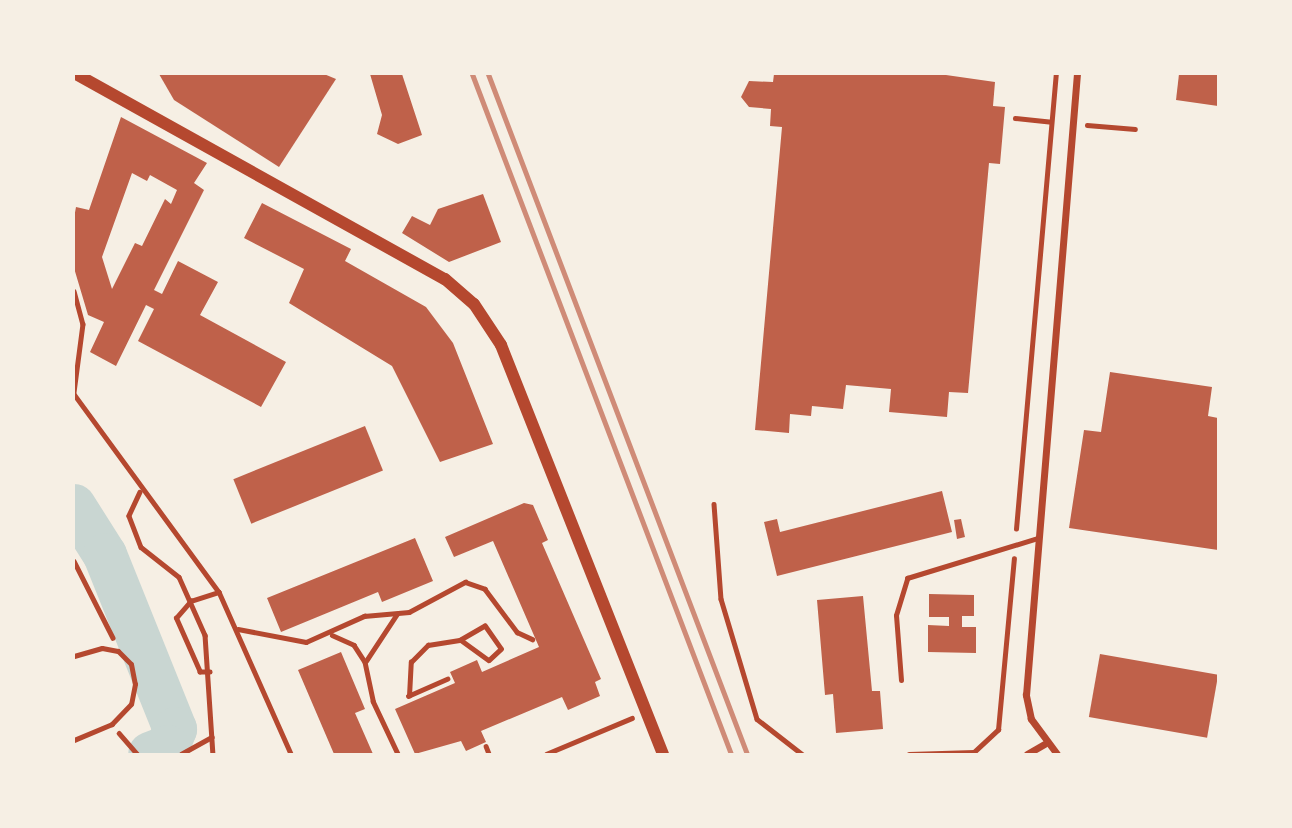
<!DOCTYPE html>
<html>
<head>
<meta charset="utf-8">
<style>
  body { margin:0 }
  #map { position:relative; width:1292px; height:828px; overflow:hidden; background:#f6efe4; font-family:Overpass,sans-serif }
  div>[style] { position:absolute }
  .river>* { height:44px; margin:-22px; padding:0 22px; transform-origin:22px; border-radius:22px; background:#c9d6d2 }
  .building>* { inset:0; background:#bf614a; transform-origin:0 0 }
  .path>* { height:4.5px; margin:-2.25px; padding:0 2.25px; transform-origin:2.25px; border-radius:2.25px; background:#b5482f }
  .service>* { height:5px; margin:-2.5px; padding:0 2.5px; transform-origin:2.5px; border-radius:2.5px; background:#b5482f }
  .minor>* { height:7px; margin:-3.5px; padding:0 3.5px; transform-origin:3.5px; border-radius:3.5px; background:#b5482f }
  .tertiary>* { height:12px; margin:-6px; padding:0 6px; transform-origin:6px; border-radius:6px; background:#b5482f }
  .rail>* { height:5px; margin:-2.5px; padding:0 2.5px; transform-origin:2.5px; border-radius:2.5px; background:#cf8b77 }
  span { translate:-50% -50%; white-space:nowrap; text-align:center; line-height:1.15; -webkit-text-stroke:5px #f6efe4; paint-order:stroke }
  .frame { position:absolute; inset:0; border:75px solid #f6efe4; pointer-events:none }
</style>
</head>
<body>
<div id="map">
  <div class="river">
    <div style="left:74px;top:506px;width:58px;rotate:57.7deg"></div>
    <div style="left:105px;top:555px;width:188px;rotate:68.1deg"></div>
    <div style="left:175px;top:729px;width:19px;rotate:111deg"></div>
    <div style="left:168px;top:747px;width:19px;rotate:159deg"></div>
  </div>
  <div class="building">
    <div style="clip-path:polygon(159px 74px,324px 74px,336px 79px,279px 167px,174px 100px)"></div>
    <div style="clip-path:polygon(370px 74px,402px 74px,422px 135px,398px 144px,377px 134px,382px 115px)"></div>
    <div style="clip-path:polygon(774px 74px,939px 74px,995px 82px,993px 106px,1005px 107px,1000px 164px,989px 163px,968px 393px,949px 392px,947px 417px,889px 412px,891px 389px,846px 385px,843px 409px,812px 406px,811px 416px,790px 414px,789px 433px,755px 430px,782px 127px,770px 126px,771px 109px,749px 107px,741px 97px,749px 81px,773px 82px)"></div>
    <div style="clip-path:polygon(1179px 74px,1218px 74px,1218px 106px,1176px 100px)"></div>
    <div style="clip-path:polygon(evenodd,121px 117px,207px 163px,194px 183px,204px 190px,154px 290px,162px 294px,178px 261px,218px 282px,200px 315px,286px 362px,261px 407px,138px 341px,154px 309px,146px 305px,116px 366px,90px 352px,104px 322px,88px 315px,74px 268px,74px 218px,76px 207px,89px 210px,121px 117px,132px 173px,147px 181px,150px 175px,177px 190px,171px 204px,165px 199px,142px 246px,135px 243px,112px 289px,102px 257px,132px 173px)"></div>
    <div style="clip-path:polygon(483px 194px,501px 242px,449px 262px,402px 233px,412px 216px,430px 225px,438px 209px)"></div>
    <div style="clip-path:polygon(262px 203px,351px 249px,345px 261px,426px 307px,453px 343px,493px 444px,440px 462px,392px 366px,289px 303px,304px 269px,244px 238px)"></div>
    <div style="clip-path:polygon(1110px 372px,1212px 387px,1208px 416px,1218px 418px,1218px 550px,1069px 528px,1084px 430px,1101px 432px)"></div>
    <div style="left:365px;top:426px;width:48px;height:142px;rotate:68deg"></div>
    <div style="clip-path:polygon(942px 491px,952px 532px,777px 576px,764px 522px,777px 519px,780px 532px)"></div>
    <div style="clip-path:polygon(524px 503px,533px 505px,548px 540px,542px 543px,601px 679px,595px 682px,600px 696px,568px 710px,562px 697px,481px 731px,486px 742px,466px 751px,461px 741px,415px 754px,395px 709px,455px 683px,450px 672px,477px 660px,482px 672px,539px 647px,493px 541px,454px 557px,445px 537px)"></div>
    <div style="clip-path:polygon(961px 519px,965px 537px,957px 539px,954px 520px)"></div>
    <div style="clip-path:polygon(415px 538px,433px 581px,382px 602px,378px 592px,281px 632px,267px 598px)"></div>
    <div style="clip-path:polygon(929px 594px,974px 595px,974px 616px,962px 616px,962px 627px,976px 627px,976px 653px,928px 652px,928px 625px,949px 626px,949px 617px,929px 617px)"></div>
    <div style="clip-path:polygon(863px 596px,872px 691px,880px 691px,883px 729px,836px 733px,833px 694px,825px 695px,817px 600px)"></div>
    <div style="clip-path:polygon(341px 652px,365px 709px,355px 713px,373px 754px,334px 754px,298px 670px)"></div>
    <div style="left:1100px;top:654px;width:120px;height:64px;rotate:10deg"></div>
  </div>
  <div class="path">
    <div style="left:1015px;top:118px;width:36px;rotate:6deg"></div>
    <div style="left:1087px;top:125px;width:48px;rotate:4.8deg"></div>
    <div style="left:74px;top:291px;width:34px;rotate:75deg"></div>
    <div style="left:83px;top:324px;width:69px;rotate:97.5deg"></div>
    <div style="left:74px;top:394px;width:245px;rotate:53.8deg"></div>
    <div style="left:219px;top:592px;width:177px;rotate:66deg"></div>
    <div style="left:140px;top:492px;width:26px;rotate:115deg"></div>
    <div style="left:129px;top:516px;width:33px;rotate:69deg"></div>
    <div style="left:141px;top:547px;width:48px;rotate:38.3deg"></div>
    <div style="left:179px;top:577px;width:64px;rotate:65.9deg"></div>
    <div style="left:205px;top:635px;width:119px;rotate:86.2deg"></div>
    <div style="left:714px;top:504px;width:95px;rotate:85.8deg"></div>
    <div style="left:721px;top:599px;width:125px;rotate:73.3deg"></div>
    <div style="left:757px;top:719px;width:57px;rotate:37.9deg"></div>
    <div style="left:1016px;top:529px;width:457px;rotate:-85deg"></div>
    <div style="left:74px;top:561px;width:86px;rotate:63.1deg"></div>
    <div style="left:238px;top:629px;width:69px;rotate:10.8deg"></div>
    <div style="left:306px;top:642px;width:64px;rotate:-24.1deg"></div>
    <div style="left:364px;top:616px;width:45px;rotate:-5.1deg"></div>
    <div style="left:409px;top:612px;width:64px;rotate:-28.2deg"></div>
    <div style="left:465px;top:582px;width:21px;rotate:19deg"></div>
    <div style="left:485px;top:589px;width:54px;rotate:53.3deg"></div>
    <div style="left:517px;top:632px;width:17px;rotate:25deg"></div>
    <div style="left:332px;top:635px;width:24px;rotate:24deg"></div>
    <div style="left:354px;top:645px;width:20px;rotate:57deg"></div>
    <div style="left:365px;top:662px;width:40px;rotate:78deg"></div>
    <div style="left:373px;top:701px;width:59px;rotate:64.7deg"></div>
    <div style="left:366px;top:661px;width:56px;rotate:-56.6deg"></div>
    <div style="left:210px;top:672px;width:10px;rotate:180deg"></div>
    <div style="left:200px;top:672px;width:59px;rotate:-114deg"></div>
    <div style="left:176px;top:618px;width:23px;rotate:-49deg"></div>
    <div style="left:191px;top:601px;width:29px;rotate:-18deg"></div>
    <div style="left:448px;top:679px;width:43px;rotate:156.4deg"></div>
    <div style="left:409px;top:696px;width:34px;rotate:-87deg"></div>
    <div style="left:411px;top:662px;width:24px;rotate:-45deg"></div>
    <div style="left:428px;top:645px;width:33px;rotate:-9deg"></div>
    <div style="left:461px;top:640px;width:34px;rotate:36deg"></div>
    <div style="left:489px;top:660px;width:16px;rotate:-43deg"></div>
    <div style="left:501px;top:649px;width:28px;rotate:-125deg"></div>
    <div style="left:485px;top:626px;width:28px;rotate:150deg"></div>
    <div style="left:119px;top:733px;width:28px;rotate:49deg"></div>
    <div style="left:486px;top:746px;width:9px;rotate:69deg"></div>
    <div style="left:181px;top:754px;width:35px;rotate:-29deg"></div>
    <div style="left:546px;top:754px;width:93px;rotate:-22.7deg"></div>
    <div style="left:909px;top:754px;width:65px;rotate:-1.8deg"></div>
    <div style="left:974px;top:752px;width:33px;rotate:-43deg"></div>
    <div style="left:998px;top:730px;width:172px;rotate:-84.7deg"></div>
  </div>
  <div class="service">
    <div style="left:74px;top:656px;width:29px;rotate:-16deg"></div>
    <div style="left:102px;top:648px;width:16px;rotate:11deg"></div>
    <div style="left:118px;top:651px;width:18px;rotate:45deg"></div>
    <div style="left:131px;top:664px;width:20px;rotate:79deg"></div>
    <div style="left:135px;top:684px;width:20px;rotate:101deg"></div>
    <div style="left:131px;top:704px;width:28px;rotate:134deg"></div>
    <div style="left:112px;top:724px;width:41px;rotate:157.2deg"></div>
    <div style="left:901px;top:680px;width:65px;rotate:-94.4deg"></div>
    <div style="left:896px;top:615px;width:39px;rotate:-73deg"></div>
    <div style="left:907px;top:578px;width:137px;rotate:-17deg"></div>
  </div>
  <div class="minor">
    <div style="left:1027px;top:754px;width:20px;rotate:-30deg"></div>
    <div style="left:1057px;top:754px;width:44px;rotate:-126.6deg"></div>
    <div style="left:1031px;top:719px;width:25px;rotate:-102deg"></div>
    <div style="left:1026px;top:695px;width:623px;rotate:-85.31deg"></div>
  </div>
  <div class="tertiary">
    <div style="left:76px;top:74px;width:422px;rotate:29.1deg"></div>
    <div style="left:445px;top:279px;width:38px;rotate:41deg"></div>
    <div style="left:474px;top:304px;width:49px;rotate:56.6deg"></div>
    <div style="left:501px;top:345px;width:440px;rotate:68.4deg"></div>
  </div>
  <div class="rail">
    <div style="left:472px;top:74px;width:728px;rotate:69.15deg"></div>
    <div style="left:488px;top:74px;width:728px;rotate:69.15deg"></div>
  </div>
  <div class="frame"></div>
</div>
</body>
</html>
